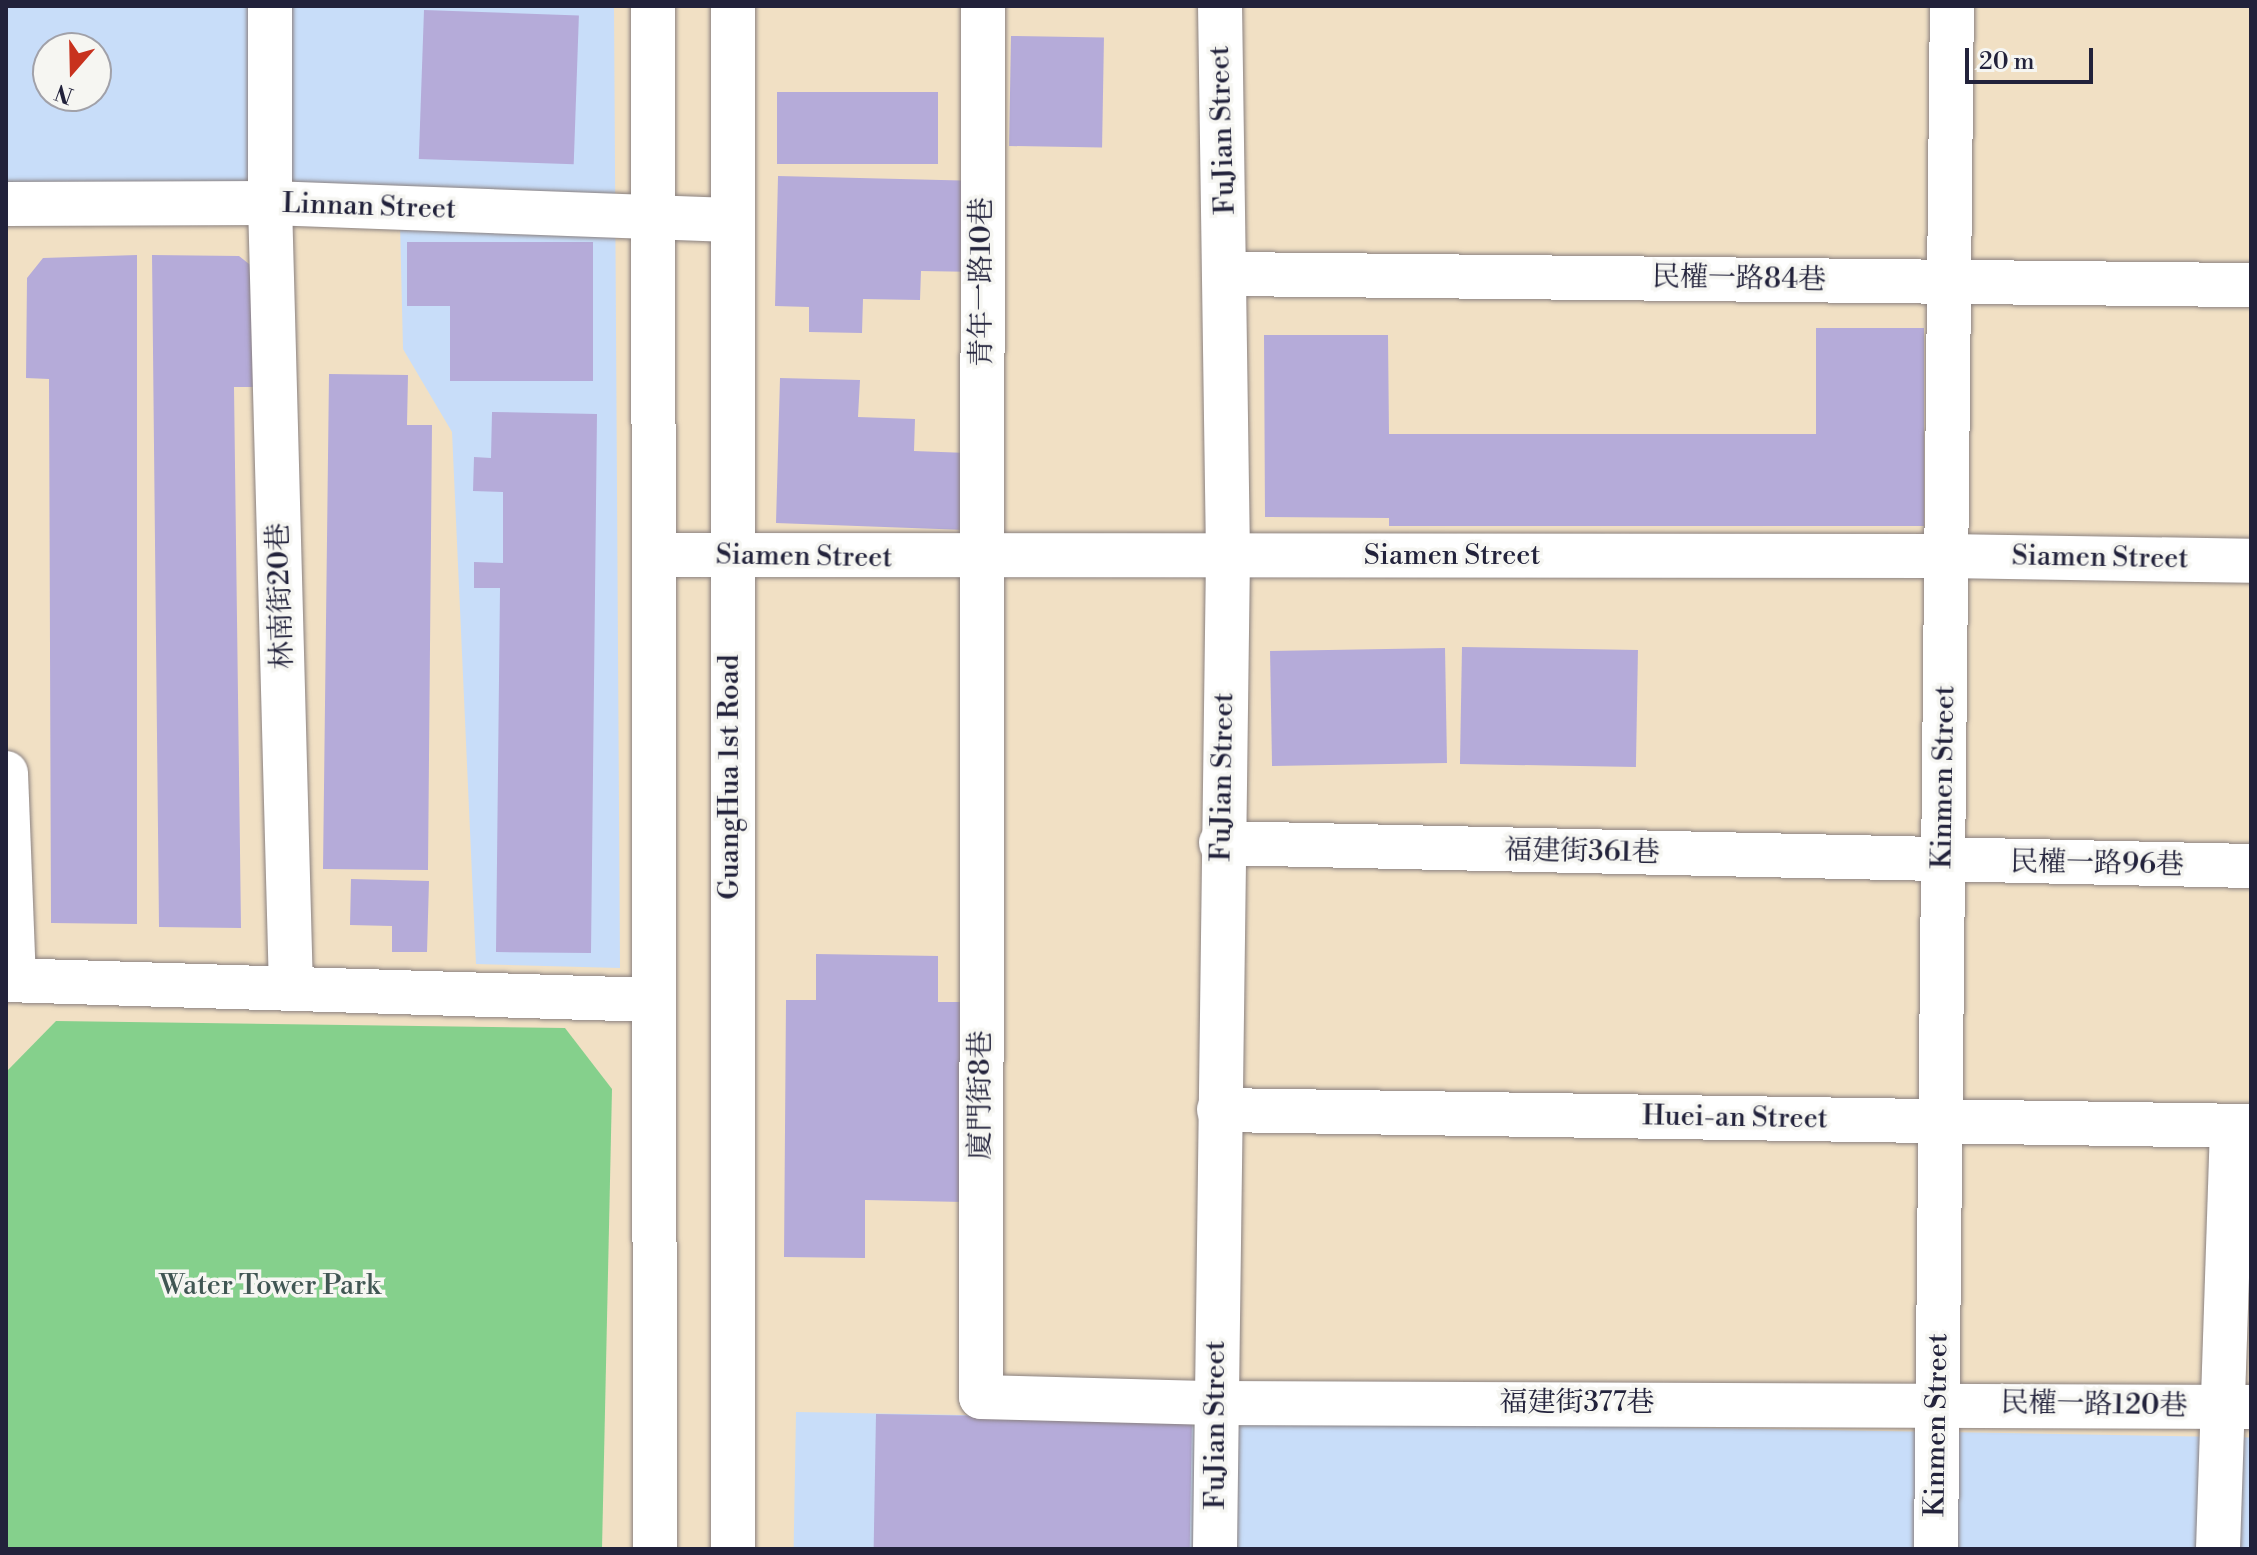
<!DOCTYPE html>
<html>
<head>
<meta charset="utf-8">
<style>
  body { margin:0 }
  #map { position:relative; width:2257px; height:1555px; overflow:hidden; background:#f1e0c4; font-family:"Libre Bodoni","Noto Serif TC",serif }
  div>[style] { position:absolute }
  .built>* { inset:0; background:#c8ddf9; transform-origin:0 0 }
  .green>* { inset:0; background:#85d08c }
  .building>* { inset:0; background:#b5abd9; transform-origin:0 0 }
  .roads { filter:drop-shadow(0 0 2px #8a8180) drop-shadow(0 0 2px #8a8180) }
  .minor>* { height:44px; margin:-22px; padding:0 22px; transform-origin:22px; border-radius:22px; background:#fff }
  span { translate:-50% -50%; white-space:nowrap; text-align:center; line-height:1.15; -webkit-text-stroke:7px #f6f6f2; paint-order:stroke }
  .street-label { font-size:28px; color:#22223b }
  .park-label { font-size:28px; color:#405653 }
  .frame { position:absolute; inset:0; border:8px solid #22223b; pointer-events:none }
  .north { position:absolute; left:32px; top:32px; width:80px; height:80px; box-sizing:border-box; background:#f6f6f2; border:2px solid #a1a1a9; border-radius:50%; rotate:200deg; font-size:22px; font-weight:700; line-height:32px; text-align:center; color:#22223b }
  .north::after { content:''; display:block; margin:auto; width:28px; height:36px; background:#c8321e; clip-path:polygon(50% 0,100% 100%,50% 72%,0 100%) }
  .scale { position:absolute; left:1965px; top:48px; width:128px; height:36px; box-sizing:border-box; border:4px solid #22223b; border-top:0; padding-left:10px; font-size:24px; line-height:28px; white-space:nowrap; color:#22223b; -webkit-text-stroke:6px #f6f6f2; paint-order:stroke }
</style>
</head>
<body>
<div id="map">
  <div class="built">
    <div style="clip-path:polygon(evenodd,6px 6px,614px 6px,620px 968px,476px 964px,452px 432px,403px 349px,400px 224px,6px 222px,6px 6px,48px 48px,96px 48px,96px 96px,48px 96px,48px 48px)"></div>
    <div style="left:796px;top:1412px;width:1455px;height:137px;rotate:1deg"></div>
  </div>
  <div class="green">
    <div style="clip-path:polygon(56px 1021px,565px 1028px,612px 1089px,602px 1549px,6px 1549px,8px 1070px)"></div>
  </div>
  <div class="building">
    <div style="left:424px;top:10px;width:155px;height:149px;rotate:2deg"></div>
    <div style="left:1011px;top:36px;width:93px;height:110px;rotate:1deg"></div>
    <div style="left:777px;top:92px;width:161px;height:72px"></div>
    <div style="clip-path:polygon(778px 176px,982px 181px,980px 272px,921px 271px,920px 300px,863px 299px,862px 333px,809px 332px,809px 307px,775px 306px)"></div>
    <div style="clip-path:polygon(407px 242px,593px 242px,593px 381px,450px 381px,450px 306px,407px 306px)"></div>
    <div style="clip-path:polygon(137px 255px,137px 924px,51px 923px,49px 379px,26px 378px,27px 278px,43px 258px)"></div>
    <div style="clip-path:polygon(152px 255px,239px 256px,258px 271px,256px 387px,234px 387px,241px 928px,159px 927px)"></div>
    <div style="clip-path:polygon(1816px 328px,1924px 328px,1924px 526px,1389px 526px,1389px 518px,1265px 517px,1264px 335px,1388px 335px,1389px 434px,1816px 434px)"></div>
    <div style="clip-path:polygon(329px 374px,408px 375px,407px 425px,432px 425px,428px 870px,323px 869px)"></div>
    <div style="clip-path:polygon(780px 378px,860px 380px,858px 417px,915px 419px,914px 451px,968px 453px,966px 530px,776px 523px)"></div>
    <div style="clip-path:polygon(492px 412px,597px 414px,591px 953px,496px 952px,500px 588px,474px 588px,474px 562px,503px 563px,503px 492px,473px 491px,474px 457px,491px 458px)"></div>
    <div style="left:1462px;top:647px;width:176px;height:117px;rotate:1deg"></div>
    <div style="left:1445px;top:648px;width:115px;height:175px;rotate:89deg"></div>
    <div style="clip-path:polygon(351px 879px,429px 881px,427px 952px,392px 952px,392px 926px,350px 925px)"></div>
    <div style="clip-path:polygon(816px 954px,938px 956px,938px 1002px,965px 1002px,964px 1202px,865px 1200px,865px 1258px,784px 1257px,786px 1000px,816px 1000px)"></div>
    <div style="left:876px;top:1414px;width:316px;height:135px;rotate:1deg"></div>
  </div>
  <div class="roads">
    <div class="minor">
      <div style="left:270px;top:6px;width:197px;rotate:90deg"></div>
      <div style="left:270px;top:203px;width:786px;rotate:88.47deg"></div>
      <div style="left:653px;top:6px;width:1543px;rotate:89.93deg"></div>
      <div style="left:733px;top:6px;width:1543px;rotate:90deg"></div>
      <div style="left:983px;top:6px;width:1391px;rotate:90.08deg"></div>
      <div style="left:981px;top:1397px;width:234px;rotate:1.5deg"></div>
      <div style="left:1215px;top:1403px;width:1036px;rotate:0.22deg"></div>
      <div style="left:6px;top:204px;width:264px;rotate:-0.2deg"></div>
      <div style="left:270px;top:203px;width:461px;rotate:2.1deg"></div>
      <div style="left:1227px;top:274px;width:1024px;rotate:0.62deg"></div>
      <div style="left:654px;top:555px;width:1292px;rotate:0.04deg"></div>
      <div style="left:1946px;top:556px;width:305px;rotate:0.9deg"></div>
      <div style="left:6px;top:773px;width:207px;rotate:87.8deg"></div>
      <div style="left:1221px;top:843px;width:1030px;rotate:1.28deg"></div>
      <div style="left:6px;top:980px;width:648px;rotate:1.77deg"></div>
      <div style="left:1219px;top:1110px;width:1032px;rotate:0.89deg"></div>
      <div style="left:1215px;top:1549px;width:993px;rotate:-89.25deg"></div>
      <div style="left:1228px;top:556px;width:550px;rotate:-90.83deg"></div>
      <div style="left:1936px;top:1549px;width:1543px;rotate:-89.41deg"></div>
      <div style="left:2218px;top:1549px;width:423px;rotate:-88.1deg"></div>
    </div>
  </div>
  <div class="street-label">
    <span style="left:1223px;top:130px;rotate:-92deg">FuJian Street</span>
    <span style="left:369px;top:207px;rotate:2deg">Linnan Street</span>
    <span style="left:1739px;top:279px;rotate:1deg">民權一路84巷</span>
    <span style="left:982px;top:282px;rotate:-90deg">青年一路10巷</span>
    <span style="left:1452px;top:556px">Siamen Street</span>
    <span style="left:804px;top:557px;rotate:1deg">Siamen Street</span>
    <span style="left:2100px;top:558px;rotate:1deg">Siamen Street</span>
    <span style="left:281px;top:596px;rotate:-92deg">林南街20巷</span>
    <span style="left:730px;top:777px;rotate:-90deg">GuangHua 1st Road</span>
    <span style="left:1223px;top:777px;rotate:-89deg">FuJian Street</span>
    <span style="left:1944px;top:777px;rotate:-89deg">Kinmen Street</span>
    <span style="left:1582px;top:852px;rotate:1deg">福建街361巷</span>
    <span style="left:2097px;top:864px;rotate:1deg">民權一路96巷</span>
    <span style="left:981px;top:1095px;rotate:-90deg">廈門街8巷</span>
    <span style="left:1735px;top:1118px;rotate:1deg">Huei-an Street</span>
    <span style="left:1577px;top:1403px">福建街377巷</span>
    <span style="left:2094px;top:1405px;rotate:1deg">民權一路120巷</span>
    <span style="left:1216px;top:1425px;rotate:-90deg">FuJian Street</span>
    <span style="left:1937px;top:1425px;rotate:-89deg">Kinmen Street</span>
  </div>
  <div class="park-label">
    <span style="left:270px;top:1286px">Water Tower Park</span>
  </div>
  <div class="frame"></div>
  <div class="north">N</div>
  <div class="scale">20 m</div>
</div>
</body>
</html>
